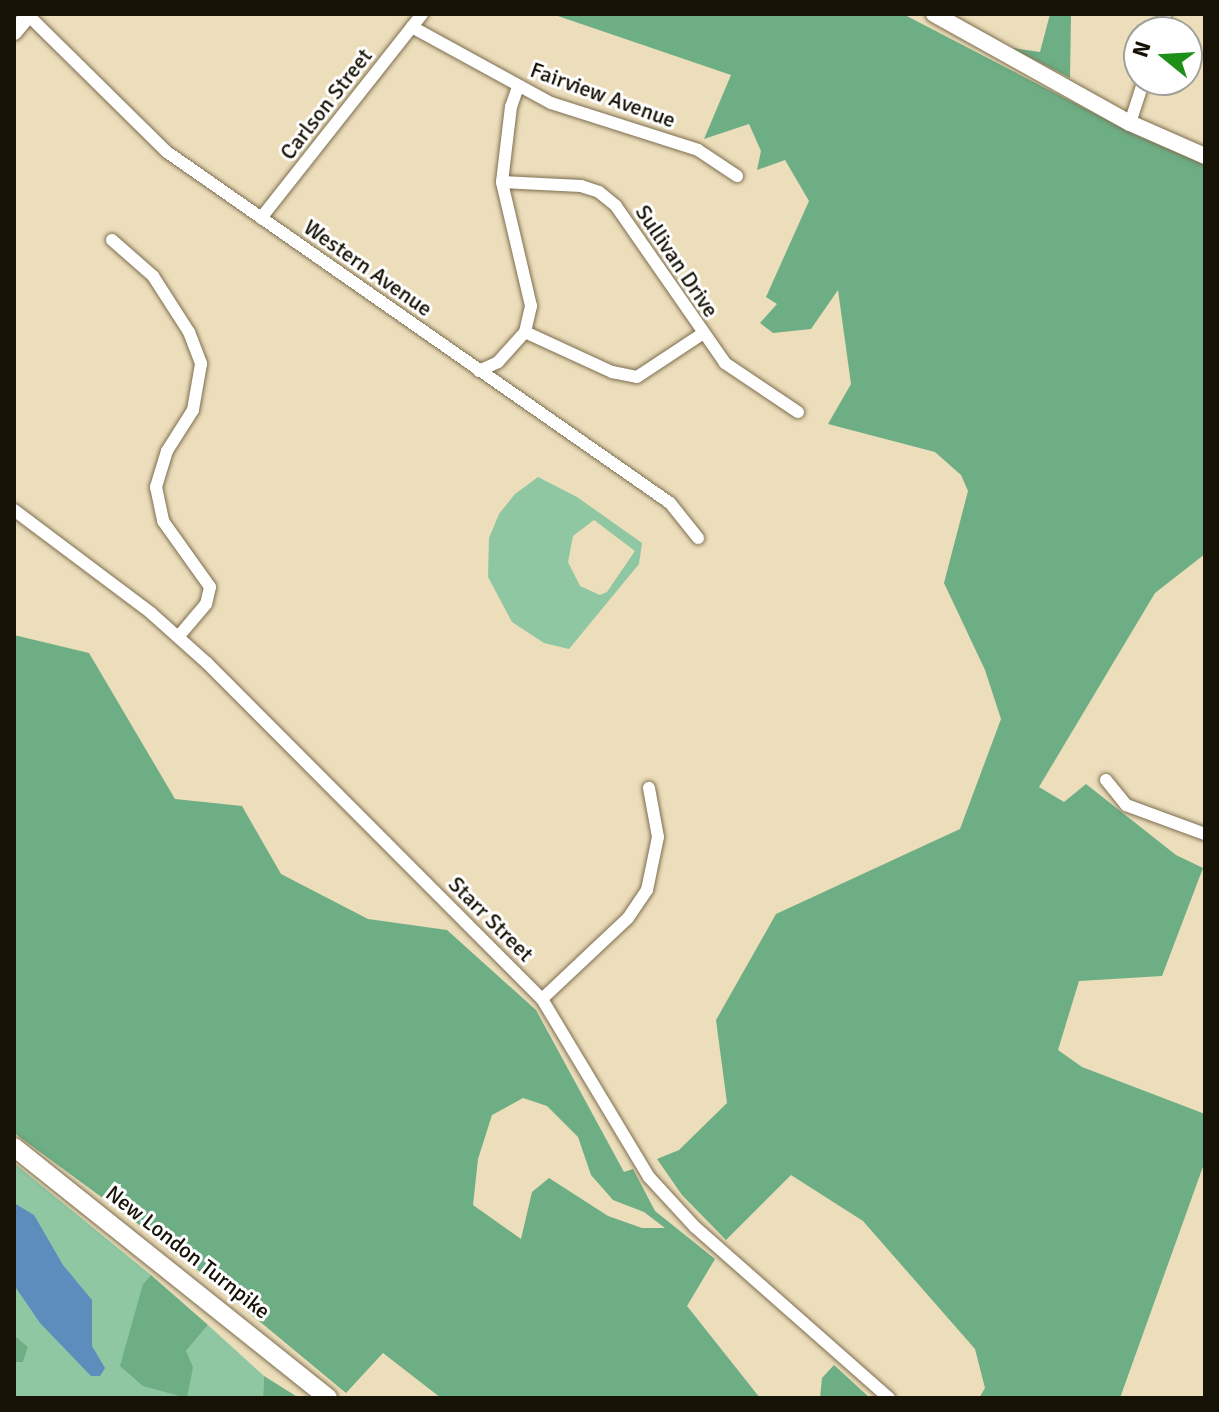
<!DOCTYPE html>
<html>
<head>
<meta charset="utf-8">
<style>
  body { margin:0 }
  #map { position:relative; width:1219px; height:1412px; overflow:hidden; background:#ecddbb; font-family:Signika,sans-serif }
  div>[style] { position:absolute }
  .green>* { inset:0; background:#8ec7a2 }
  .forest>* { inset:0; background:#6dae85 }
  .water>* { inset:0; background:#5d8dbd }
  .roads { filter:drop-shadow(0 0 2px #7c6e4f) drop-shadow(0 0 2px #7c6e4f) }
  .minor>* { height:12px; margin:-6px; padding:0 6px; transform-origin:6px; border-radius:6px; background:#fff }
  .tertiary>* { height:16px; margin:-8px; padding:0 8px; transform-origin:8px; border-radius:8px; background:#fff }
  .secondary>* { height:18px; margin:-9px; padding:0 9px; transform-origin:9px; border-radius:9px; background:#fff }
  span { translate:-50% -50%; white-space:nowrap; text-align:center; line-height:1.15; -webkit-text-stroke:6px #fff; paint-order:stroke }
  .street-label { font-size:22px; color:#171206 }
  .frame { position:absolute; inset:0; border:16px solid #171206; pointer-events:none }
  .north { position:absolute; left:1123px; top:16px; width:80px; height:80px; box-sizing:border-box; background:#fff; border:2px solid #a2a09b; border-radius:50%; rotate:288deg; font-size:22px; font-weight:700; line-height:32px; text-align:center; color:#171206 }
  .north::after { content:''; display:block; margin:auto; width:28px; height:36px; background:#1e9019; clip-path:polygon(50% 0,100% 100%,50% 72%,0 100%) }
</style>
</head>
<body>
<div id="map">
  <div class="green">
    <div style="clip-path:polygon(evenodd,538px 477px,577px 497px,642px 543px,639px 564px,569px 649px,544px 643px,512px 622px,488px 577px,489px 538px,499px 514px,515px 494px,538px 477px,594px 520px,635px 551px,607px 592px,600px 595px,580px 586px,568px 562px,573px 536px,594px 520px)"></div>
    <div style="clip-path:polygon(14px 1163px,151px 1275px,143px 1284px,186px 1351px,208px 1325px,264px 1376px,263px 1398px,14px 1398px,14px 1362px,23px 1362px,28px 1347px,14px 1335px)"></div>
  </div>
  <div class="forest">
    <div style="clip-path:polygon(552px 14px,903px 14px,1136px 135px,1205px 165px,1205px 554px,1155px 593px,1039px 787px,1064px 802px,1086px 784px,1176px 855px,1203px 868px,1162px 976px,1079px 981px,1058px 1050px,1082px 1067px,1205px 1114px,1205px 1161px,1120px 1398px,979px 1398px,985px 1388px,975px 1349px,863px 1221px,791px 1175px,726px 1240px,682px 1195px,657px 1159px,679px 1150px,727px 1103px,716px 1020px,776px 914px,960px 829px,1001px 719px,985px 670px,944px 583px,968px 491px,961px 475px,935px 452px,828px 424px,851px 384px,838px 290px,811px 329px,773px 333px,760px 323px,777px 304px,766px 297px,809px 201px,785px 160px,757px 170px,761px 151px,749px 124px,704px 139px,731px 75px)"></div>
    <div style="clip-path:polygon(1050px 14px,1071px 14px,1070px 78px,1012px 48px,1040px 52px)"></div>
    <div style="clip-path:polygon(evenodd,14px 635px,89px 653px,175px 799px,242px 806px,281px 874px,368px 919px,447px 930px,536px 1010px,624px 1172px,633px 1169px,655px 1211px,715px 1259px,687px 1306px,760px 1398px,441px 1398px,383px 1353px,346px 1393px,171px 1248px,14px 1133px,14px 635px,523px 1098px,547px 1106px,578px 1137px,591px 1175px,613px 1200px,644px 1212px,665px 1228px,642px 1228px,608px 1216px,549px 1178px,532px 1192px,521px 1239px,473px 1205px,478px 1159px,492px 1115px,523px 1098px)"></div>
    <div style="clip-path:polygon(151px 1275px,208px 1325px,186px 1351px,193px 1367px,187px 1398px,143px 1386px,120px 1366px,143px 1284px)"></div>
    <div style="clip-path:polygon(14px 1335px,28px 1347px,23px 1362px,14px 1362px)"></div>
    <div style="clip-path:polygon(834px 1365px,870px 1398px,820px 1398px,822px 1378px)"></div>
    <div style="clip-path:polygon(264px 1376px,299px 1398px,263px 1398px)"></div>
  </div>
  <div class="water">
    <div style="clip-path:polygon(14px 1203px,34px 1215px,63px 1265px,92px 1300px,92px 1346px,105px 1368px,100px 1376px,91px 1376px,40px 1323px,14px 1285px)"></div>
  </div>
  <div class="roads">
    <div class="minor">
      <div style="left:28px;top:15px;width:195px;rotate:44.6deg"></div>
      <div style="left:167px;top:152px;width:613px;rotate:34.91deg"></div>
      <div style="left:670px;top:503px;width:45px;rotate:51.3deg"></div>
      <div style="left:412px;top:27px;width:158px;rotate:28.7deg"></div>
      <div style="left:551px;top:103px;width:154px;rotate:17.7deg"></div>
      <div style="left:698px;top:150px;width:47px;rotate:33.7deg"></div>
      <div style="left:1160px;top:32px;width:19px;rotate:-74deg"></div>
      <div style="left:1130px;top:123px;width:45px;rotate:-72deg"></div>
      <div style="left:502px;top:182px;width:79px;rotate:2.9deg"></div>
      <div style="left:581px;top:186px;width:19px;rotate:18deg"></div>
      <div style="left:599px;top:192px;width:22px;rotate:39deg"></div>
      <div style="left:616px;top:206px;width:191px;rotate:55.2deg"></div>
      <div style="left:725px;top:363px;width:88px;rotate:33.9deg"></div>
      <div style="left:261px;top:218px;width:260px;rotate:-51.7deg"></div>
      <div style="left:112px;top:240px;width:55px;rotate:41.3deg"></div>
      <div style="left:153px;top:276px;width:67px;rotate:57.3deg"></div>
      <div style="left:189px;top:332px;width:34px;rotate:69deg"></div>
      <div style="left:201px;top:364px;width:47px;rotate:99.9deg"></div>
      <div style="left:193px;top:410px;width:49px;rotate:122.4deg"></div>
      <div style="left:167px;top:451px;width:38px;rotate:107deg"></div>
      <div style="left:156px;top:487px;width:35px;rotate:78deg"></div>
      <div style="left:163px;top:521px;width:81px;rotate:54.5deg"></div>
      <div style="left:210px;top:587px;width:17px;rotate:103deg"></div>
      <div style="left:206px;top:604px;width:43px;rotate:130.3deg"></div>
      <div style="left:525px;top:332px;width:96px;rotate:24.7deg"></div>
      <div style="left:612px;top:372px;width:25px;rotate:11deg"></div>
      <div style="left:637px;top:377px;width:78px;rotate:-33.5deg"></div>
      <div style="left:479px;top:371px;width:21px;rotate:-25deg"></div>
      <div style="left:498px;top:362px;width:40px;rotate:-48deg"></div>
      <div style="left:525px;top:332px;width:27px;rotate:-77deg"></div>
      <div style="left:531px;top:306px;width:127px;rotate:-103.2deg"></div>
      <div style="left:502px;top:182px;width:76px;rotate:-83.2deg"></div>
      <div style="left:511px;top:107px;width:21px;rotate:-71deg"></div>
      <div style="left:14px;top:510px;width:171px;rotate:36.9deg"></div>
      <div style="left:151px;top:613px;width:75px;rotate:41.8deg"></div>
      <div style="left:207px;top:663px;width:474px;rotate:45.1deg"></div>
      <div style="left:542px;top:999px;width:208px;rotate:59deg"></div>
      <div style="left:649px;top:1177px;width:68px;rotate:47.4deg"></div>
      <div style="left:695px;top:1227px;width:259px;rotate:41.4deg"></div>
      <div style="left:1106px;top:780px;width:32px;rotate:51deg"></div>
      <div style="left:1126px;top:805px;width:84px;rotate:20.2deg"></div>
      <div style="left:542px;top:999px;width:118px;rotate:-43.3deg"></div>
      <div style="left:628px;top:918px;width:34px;rotate:-56deg"></div>
      <div style="left:647px;top:890px;width:54px;rotate:-78.3deg"></div>
      <div style="left:658px;top:837px;width:50px;rotate:-100.4deg"></div>
    </div>
    <div class="tertiary">
      <div style="left:934px;top:14px;width:224px;rotate:29.1deg"></div>
      <div style="left:1130px;top:123px;width:82px;rotate:23.7deg"></div>
      <div style="left:14px;top:32px;width:23px;rotate:-50deg"></div>
    </div>
    <div class="secondary">
      <div style="left:14px;top:1147px;width:402px;rotate:38.6deg"></div>
    </div>
  </div>
  <div class="street-label">
    <span style="left:603px;top:95px;rotate:20deg">Fairview Avenue</span>
    <span style="left:326px;top:104px;rotate:-52deg">Carlson Street</span>
    <span style="left:677px;top:261px;rotate:56deg">Sullivan Drive</span>
    <span style="left:368px;top:268px;rotate:35deg">Western Avenue</span>
    <span style="left:491px;top:919px;rotate:45deg">Starr Street</span>
    <span style="left:188px;top:1252px;rotate:38deg">New London Turnpike</span>
  </div>
  <div class="frame"></div>
  <div class="north">N</div>
</div>
</body>
</html>
